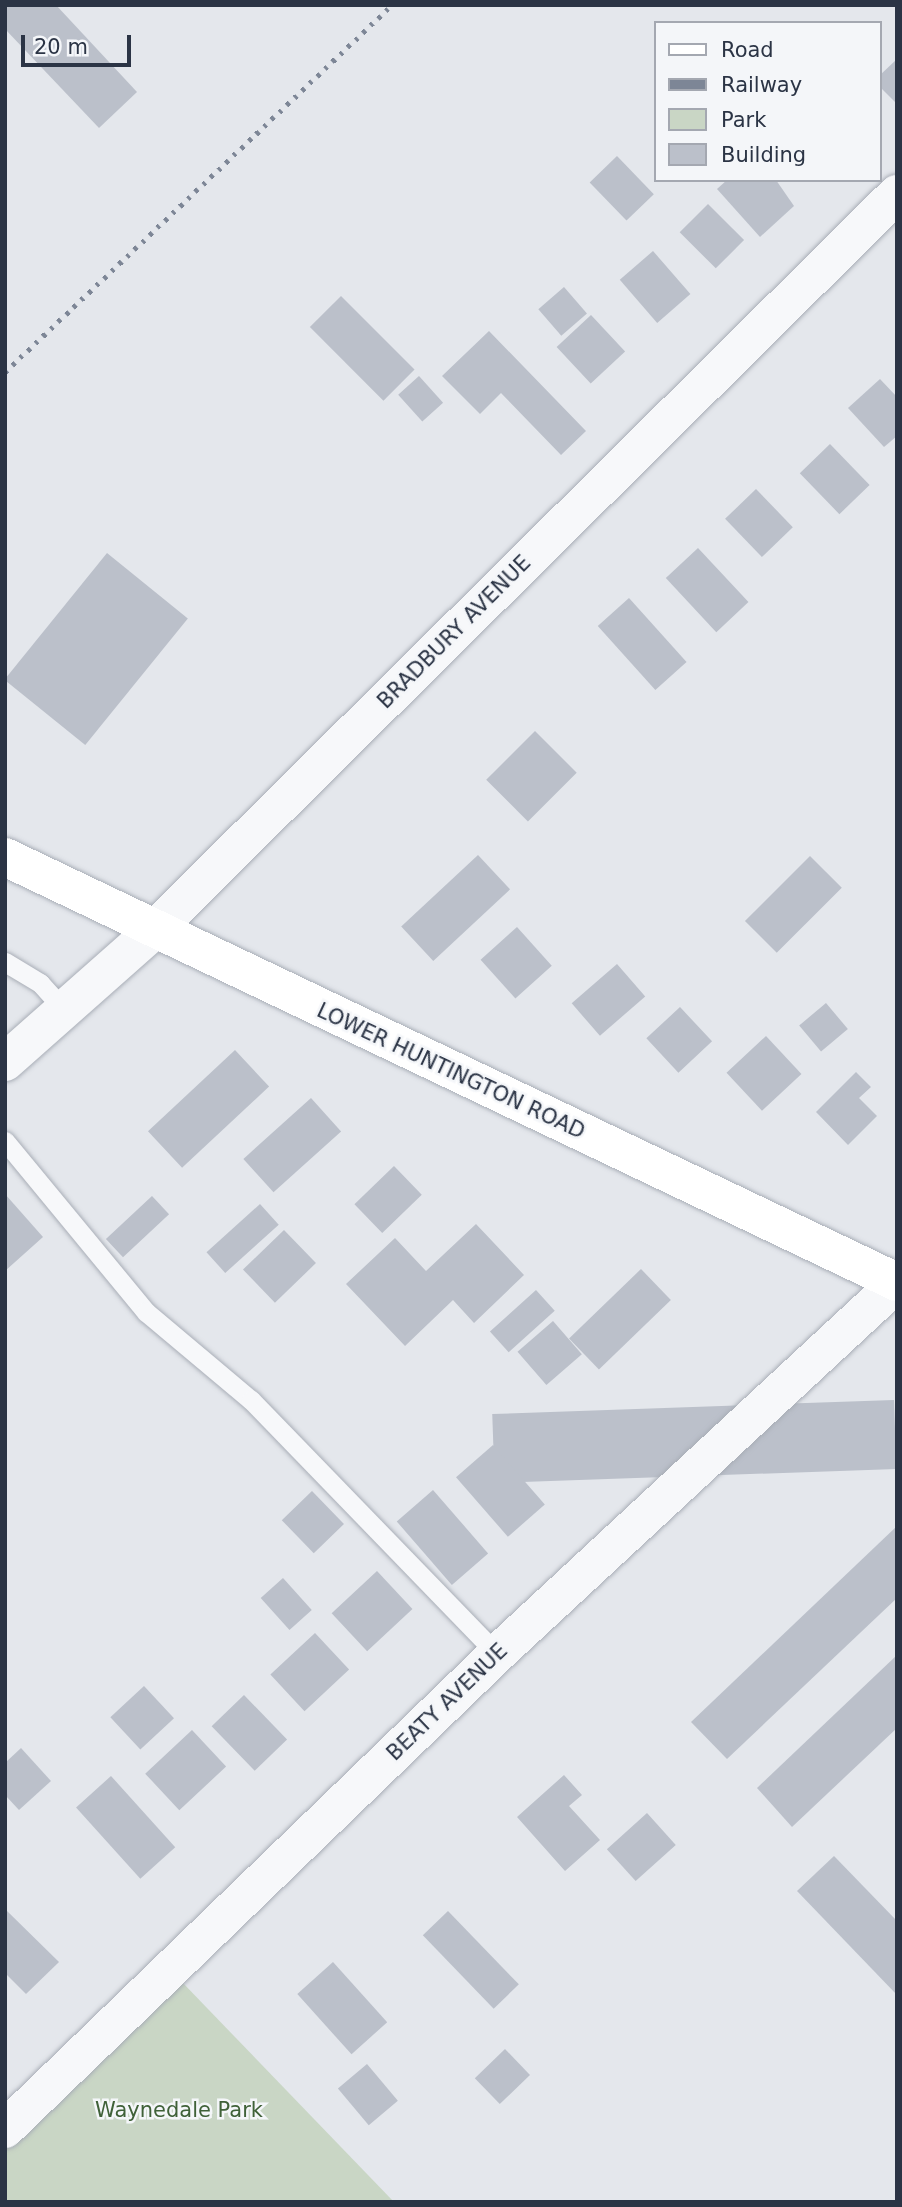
<!DOCTYPE html>
<html>
<head>
<meta charset="utf-8">
<style>
  body { margin:0 }
  #map { position:relative; width:902px; height:2207px; overflow:hidden; background:#e4e7ec; font-family:"DejaVu Sans",sans-serif }
  div>[style] { position:absolute }
  .green>* { inset:0; background:#c9d6c5 }
  .building>* { inset:0; background:#bbc0ca; transform-origin:0 0 }
  .roads { filter:drop-shadow(0 0 2px #a9aeb7) drop-shadow(0 0 2px #a9aeb7) }
  .lane>* { height:19px; margin:-9.5px; padding:0 9.5px; transform-origin:9.5px; border-radius:9.5px; background:#f7f8fa }
  .street>* { height:38px; margin:-19px; padding:0 19px; transform-origin:19px; border-radius:19px; background:#f7f8fa }
  .secondary>* { height:38px; margin:-19px; padding:0 19px; transform-origin:19px; border-radius:19px; background:#fff }
  .rail>* { height:5px; margin-top:-2.5px; transform-origin:0; background:repeating-linear-gradient(90deg,#7d8696 0 3.5px,transparent 0 10.5px) }
  span { translate:-50% -50%; white-space:nowrap; text-align:center; line-height:1.15; -webkit-text-stroke:5px #f4f6f9; paint-order:stroke }
  .street-label { font-size:21px; color:#2b3445 }
  .park-label { font-size:21px; color:#3f6138 }
  .frame { position:absolute; inset:0; border:7px solid #2b3445; pointer-events:none }
  .legend { position:absolute; left:654px; top:21px; width:228px; height:161px; box-sizing:border-box; background:#f4f6f9; border:2px solid #a4a8b1; margin:0; padding:9px 12px; list-style:none; font-size:21px; color:#2b3445 }
  .legend li { display:flex; align-items:center; gap:14px; height:35px }
  .legend b { width:35px; border:2px solid #a4a8b1 }
  .scale { position:absolute; left:21px; top:35px; width:110px; height:32px; box-sizing:border-box; border:4px solid #2b3445; border-top:0; padding-left:9px; font-size:21px; line-height:24px; white-space:nowrap; color:#2b3445; -webkit-text-stroke:5px #f4f6f9; paint-order:stroke }
</style>
</head>
<body>
<div id="map">
  <div class="green">
    <div style="clip-path:polygon(181px 1981px,394px 2202px,5px 2202px,5px 2150px)"></div>
  </div>
  <div class="building">
    <div style="clip-path:polygon(5px 5px,56px 5px,137px 92px,99px 128px,5px 29px)"></div>
    <div style="clip-path:polygon(897px 59px,897px 104px,879px 86px,879px 76px)"></div>
    <div style="left:617px;top:156px;width:53px;height:38px;rotate:46deg"></div>
    <div style="clip-path:polygon(727px 180px,776px 180px,794px 206px,760px 237px,717px 189px)"></div>
    <div style="left:708px;top:204px;width:51px;height:40px;rotate:45deg"></div>
    <div style="left:653px;top:251px;width:57px;height:44px;rotate:49deg"></div>
    <div style="left:564px;top:287px;width:35px;height:34px;rotate:49deg"></div>
    <div style="left:341px;top:296px;width:104px;height:44px;rotate:45deg"></div>
    <div style="left:591px;top:315px;width:50px;height:47px;rotate:47deg"></div>
    <div style="clip-path:polygon(489px 331px,586px 431px,561px 455px,501px 393px,480px 414px,442px 376px)"></div>
    <div style="left:419px;top:376px;width:36px;height:28px;rotate:48deg"></div>
    <div style="clip-path:polygon(880px 379px,897px 397px,897px 436px,884px 447px,848px 408px)"></div>
    <div style="left:830px;top:444px;width:57px;height:42px;rotate:46deg"></div>
    <div style="left:756px;top:489px;width:53px;height:43px;rotate:46deg"></div>
    <div style="left:698px;top:548px;width:74px;height:44px;rotate:47deg"></div>
    <div style="left:107px;top:553px;width:104px;height:163px;rotate:39deg"></div>
    <div style="left:629px;top:598px;width:86px;height:42px;rotate:48deg"></div>
    <div style="left:535px;top:731px;width:59px;height:69px;rotate:45deg"></div>
    <div style="left:478px;top:855px;width:47px;height:105px;rotate:47deg"></div>
    <div style="left:810px;top:856px;width:45px;height:92px;rotate:45deg"></div>
    <div style="left:517px;top:927px;width:52px;height:49px;rotate:48deg"></div>
    <div style="left:617px;top:964px;width:43px;height:60px;rotate:49deg"></div>
    <div style="left:826px;top:1003px;width:34px;height:35px;rotate:50deg"></div>
    <div style="left:680px;top:1007px;width:47px;height:46px;rotate:47deg"></div>
    <div style="left:766px;top:1036px;width:52px;height:54px;rotate:47deg"></div>
    <div style="left:235px;top:1050px;width:50px;height:119px;rotate:47deg"></div>
    <div style="clip-path:polygon(856px 1072px,871px 1087px,859px 1098px,877px 1116px,848px 1145px,816px 1112px)"></div>
    <div style="left:311px;top:1098px;width:45px;height:91px;rotate:48deg"></div>
    <div style="left:394px;top:1166px;width:40px;height:55px;rotate:46deg"></div>
    <div style="clip-path:polygon(5px 1194px,43px 1237px,5px 1271px)"></div>
    <div style="left:152px;top:1196px;width:25px;height:63px;rotate:47deg"></div>
    <div style="left:260px;top:1204px;width:28px;height:72px;rotate:48deg"></div>
    <div style="clip-path:polygon(476px 1224px,524px 1275px,474px 1323px,453px 1300px,405px 1346px,346px 1284px,395px 1238px,426px 1271px)"></div>
    <div style="left:284px;top:1230px;width:46px;height:57px;rotate:46deg"></div>
    <div style="left:641px;top:1269px;width:43px;height:100px;rotate:46deg"></div>
    <div style="left:536px;top:1290px;width:28px;height:62px;rotate:48deg"></div>
    <div style="left:553px;top:1321px;width:44px;height:47px;rotate:49deg"></div>
    <div style="left:894px;top:1400px;width:69px;height:402px;rotate:88deg"></div>
    <div style="left:493px;top:1445px;width:79px;height:49px;rotate:49deg"></div>
    <div style="left:433px;top:1490px;width:84px;height:48px;rotate:49deg"></div>
    <div style="left:312px;top:1491px;width:46px;height:42px;rotate:46deg"></div>
    <div style="clip-path:polygon(897px 1526px,897px 1598px,727px 1759px,691px 1722px)"></div>
    <div style="left:377px;top:1571px;width:52px;height:62px;rotate:47deg"></div>
    <div style="left:283px;top:1578px;width:43px;height:30px;rotate:48deg"></div>
    <div style="left:315px;top:1633px;width:50px;height:61px;rotate:47deg"></div>
    <div style="clip-path:polygon(897px 1655px,897px 1728px,792px 1827px,757px 1788px)"></div>
    <div style="left:144px;top:1686px;width:44px;height:46px;rotate:47deg"></div>
    <div style="left:244px;top:1695px;width:62px;height:45px;rotate:46deg"></div>
    <div style="left:192px;top:1730px;width:50px;height:64px;rotate:47deg"></div>
    <div style="clip-path:polygon(21px 1748px,51px 1781px,19px 1810px,5px 1795px,5px 1763px)"></div>
    <div style="clip-path:polygon(564px 1775px,582px 1795px,569px 1806px,600px 1840px,565px 1871px,517px 1817px)"></div>
    <div style="left:111px;top:1776px;width:96px;height:47px;rotate:48deg"></div>
    <div style="left:647px;top:1813px;width:43px;height:54px;rotate:48deg"></div>
    <div style="clip-path:polygon(834px 1856px,897px 1921px,897px 1995px,797px 1891px)"></div>
    <div style="clip-path:polygon(5px 1909px,59px 1962px,26px 1994px,5px 1973px)"></div>
    <div style="left:448px;top:1911px;width:102px;height:35px;rotate:46deg"></div>
    <div style="left:333px;top:1962px;width:81px;height:48px;rotate:48deg"></div>
    <div style="left:505px;top:2049px;width:36px;height:42px;rotate:46deg"></div>
    <div style="left:367px;top:2064px;width:48px;height:38px;rotate:50deg"></div>
  </div>
  <div class="roads">
    <div class="lane">
      <div style="left:5px;top:962px;width:41px;rotate:31deg"></div>
      <div style="left:40px;top:983px;width:36px;rotate:48deg"></div>
      <div style="left:5px;top:1141px;width:222px;rotate:50.5deg"></div>
      <div style="left:146px;top:1312px;width:137px;rotate:40deg"></div>
      <div style="left:251px;top:1400px;width:354px;rotate:45.9deg"></div>
    </div>
    <div class="street">
      <div style="left:5px;top:1062px;width:199px;rotate:-41.5deg"></div>
      <div style="left:154px;top:930px;width:1046px;rotate:-44.73deg"></div>
      <div style="left:5px;top:2129px;width:684px;rotate:-43.99deg"></div>
      <div style="left:497px;top:1654px;width:546px;rotate:-42.85deg"></div>
    </div>
    <div class="secondary">
      <div style="left:5px;top:857px;width:988px;rotate:25.48deg"></div>
    </div>
  </div>
  <div class="rail">
    <div style="left:5px;top:372px;width:533px;rotate:-43.48deg"></div>
  </div>
  <div class="street-label">
    <span style="left:454px;top:632px;rotate:-45deg">BRADBURY AVENUE</span>
    <span style="left:451px;top:1071px;rotate:25deg">LOWER HUNTINGTON ROAD</span>
    <span style="left:447px;top:1702px;rotate:-44deg">BEATY AVENUE</span>
  </div>
  <div class="park-label">
    <span style="left:179px;top:2110px">Waynedale Park</span>
  </div>
  <div class="frame"></div>
  <ul class="legend">
  <li><b style="height:9px;background:#fff"></b>Road</li>
  <li><b style="height:9px;background:#7d8696"></b>Railway</li>
  <li><b style="height:19px;background:#c9d6c5"></b>Park</li>
  <li><b style="height:19px;background:#bbc0ca"></b>Building</li>
  </ul>
  <div class="scale">20 m</div>
</div>
</body>
</html>
